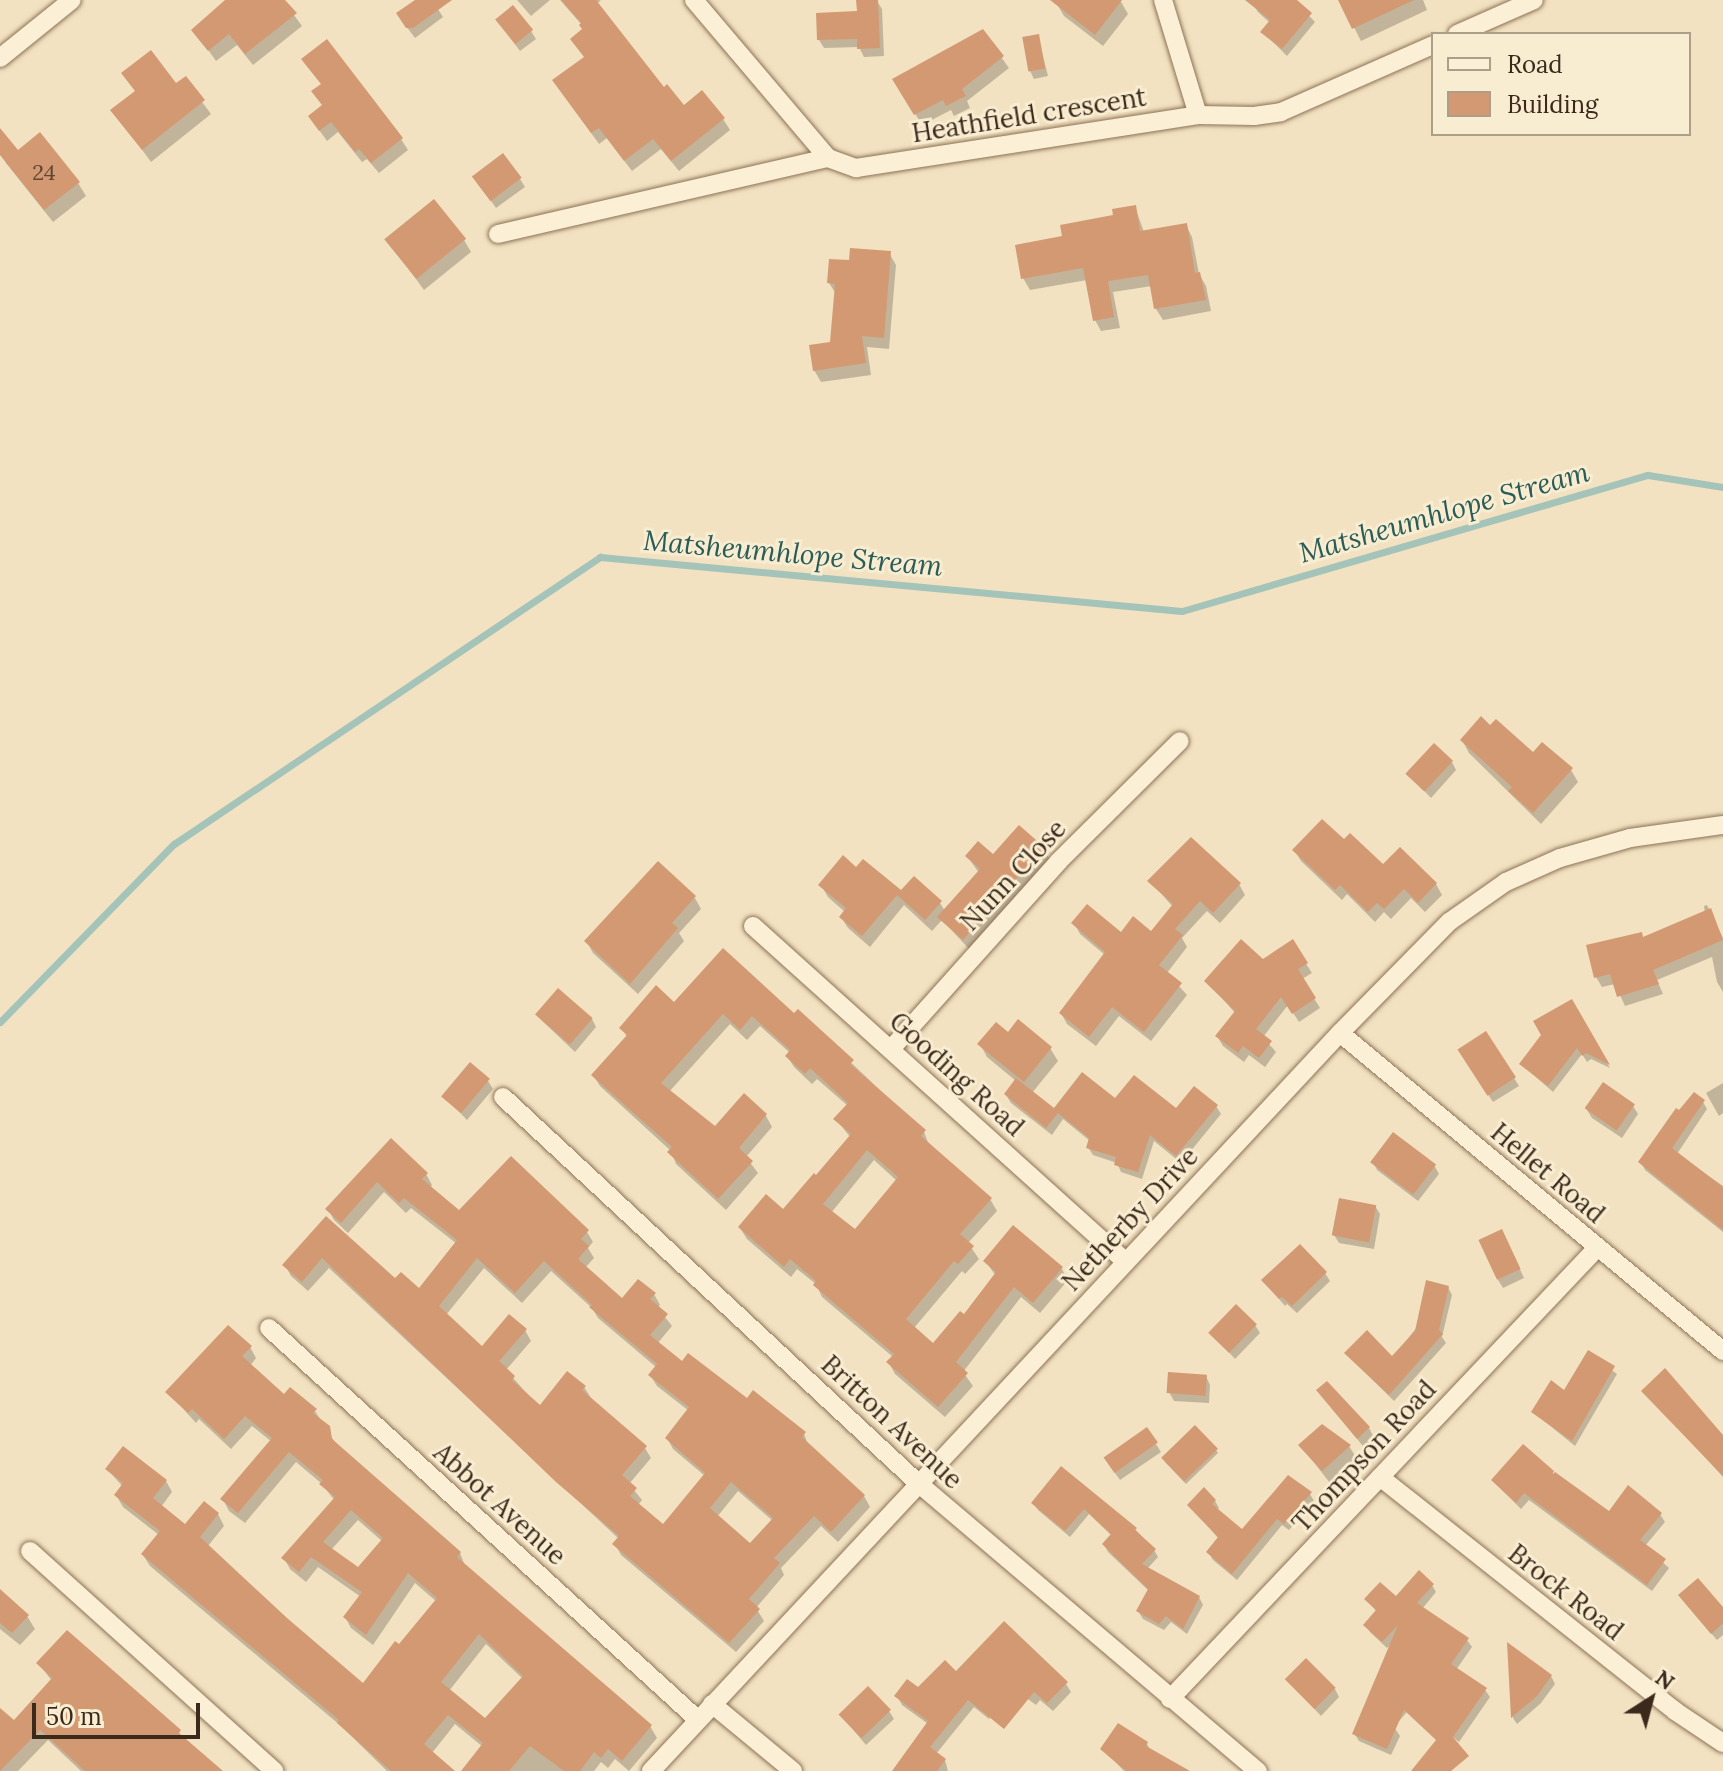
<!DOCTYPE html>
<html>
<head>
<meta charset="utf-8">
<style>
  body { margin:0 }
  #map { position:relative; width:1723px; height:1771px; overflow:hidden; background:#f2e2c1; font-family:Lora,serif }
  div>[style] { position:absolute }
  .shadow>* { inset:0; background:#0003 }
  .stream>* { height:7px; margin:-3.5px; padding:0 3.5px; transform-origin:3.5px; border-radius:3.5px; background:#a4c3b9 }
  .building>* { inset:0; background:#d39973; transform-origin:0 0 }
  .roads { filter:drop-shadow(0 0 2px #8d7257) drop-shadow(0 0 2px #8d7257) }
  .minor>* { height:18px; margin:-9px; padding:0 9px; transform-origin:9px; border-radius:9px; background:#fbefd5 }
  span { translate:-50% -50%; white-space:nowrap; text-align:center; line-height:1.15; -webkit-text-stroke:6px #f8ecd1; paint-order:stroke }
  .number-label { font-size:22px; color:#614632 }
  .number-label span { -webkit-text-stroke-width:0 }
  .street-label { font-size:26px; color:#3b2a1c }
  .water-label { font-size:28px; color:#2a5c58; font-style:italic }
  .legend { position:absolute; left:1431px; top:32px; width:260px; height:104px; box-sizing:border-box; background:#f8ecd1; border:2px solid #ac9e89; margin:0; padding:10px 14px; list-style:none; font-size:24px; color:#3b2a1c }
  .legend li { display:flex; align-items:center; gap:16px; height:40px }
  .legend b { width:40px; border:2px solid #ac9e89 }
  .north { position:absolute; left:1611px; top:1659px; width:80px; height:80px; -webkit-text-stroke:6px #f8ecd1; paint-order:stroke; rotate:36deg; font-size:22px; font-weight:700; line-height:32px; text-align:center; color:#3b2a1c }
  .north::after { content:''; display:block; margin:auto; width:28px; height:36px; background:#3b2a1c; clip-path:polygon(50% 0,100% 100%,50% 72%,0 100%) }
  .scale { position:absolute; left:32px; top:1703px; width:168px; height:36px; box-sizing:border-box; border:4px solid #3b2a1c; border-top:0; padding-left:10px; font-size:24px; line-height:28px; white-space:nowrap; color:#3b2a1c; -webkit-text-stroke:6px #f8ecd1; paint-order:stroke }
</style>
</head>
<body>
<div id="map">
  <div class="shadow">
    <div style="clip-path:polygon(229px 0,283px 0,302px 26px,253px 65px,237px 45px,216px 61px,194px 30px)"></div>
    <div style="clip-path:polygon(418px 0,432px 0,443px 17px,415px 38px,403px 22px)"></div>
    <div style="clip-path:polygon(517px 0,550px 0,531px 16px)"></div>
    <div style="clip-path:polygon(560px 0,601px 0,597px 4px,664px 90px,683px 108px,723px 119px,730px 130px,679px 171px,661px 149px,632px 171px,607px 138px,599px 144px,554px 81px,585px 58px,582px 25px)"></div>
    <div style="clip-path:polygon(1060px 0,1120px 0,1128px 14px,1103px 46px,1064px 16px,1057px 4px)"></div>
    <div style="clip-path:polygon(1257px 0,1294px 0,1315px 22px,1287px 56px,1263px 32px,1270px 23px,1258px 12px,1253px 4px)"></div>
    <div style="clip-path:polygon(1340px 0,1423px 0,1427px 10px,1361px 41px)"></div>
    <div style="clip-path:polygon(877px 1px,882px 9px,884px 56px,864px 57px,859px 47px,824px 48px,819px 40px)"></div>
    <div style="clip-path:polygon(502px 27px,531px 31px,536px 39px,520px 51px)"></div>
    <div style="clip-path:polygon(983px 32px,1009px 68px,967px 101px,970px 108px,954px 116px,951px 110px,922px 125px,895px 80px)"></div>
    <div style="clip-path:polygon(1038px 36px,1048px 76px,1034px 79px,1030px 71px)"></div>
    <div style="clip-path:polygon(124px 74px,176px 86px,185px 79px,211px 114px,151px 162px,113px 110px,136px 92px)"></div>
    <div style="clip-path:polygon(314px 92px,401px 139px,408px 150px,379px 173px,367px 159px,362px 162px,338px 132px,327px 141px,317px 127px,323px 106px)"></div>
    <div style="clip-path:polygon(0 150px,17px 152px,78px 183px,86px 196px,53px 222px,6px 163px)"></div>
    <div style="clip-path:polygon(520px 179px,525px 187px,496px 208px,479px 184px)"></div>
    <div style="clip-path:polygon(1135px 207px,1144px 232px,1186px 225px,1192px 237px,1199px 274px,1206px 286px,1211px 311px,1163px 320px,1156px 309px,1152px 286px,1113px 292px,1120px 328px,1101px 331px,1095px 320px,1087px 280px,1030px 290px,1023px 278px,1064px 238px)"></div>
    <div style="clip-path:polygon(387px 239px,464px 240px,471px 252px,424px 290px)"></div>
    <div style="clip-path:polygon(889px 253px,896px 265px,889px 349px,867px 347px,871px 375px,821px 382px,814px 370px,832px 344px,836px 294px,829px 283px,851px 263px)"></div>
    <div style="clip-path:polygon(1462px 740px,1533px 755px,1571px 770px,1578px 782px,1541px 824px,1469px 753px)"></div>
    <div style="clip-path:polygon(1452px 762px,1456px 770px,1431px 798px,1409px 775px)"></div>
    <div style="clip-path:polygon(1019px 827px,1043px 848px,1050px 860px,971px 951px,942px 920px,932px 931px,904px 905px,870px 947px,848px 928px,841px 917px,845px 912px,828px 897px,821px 885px,857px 870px,901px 893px,940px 903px,945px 911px,979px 873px,967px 856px,993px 857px)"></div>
    <div style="clip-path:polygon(1344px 842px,1383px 867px,1436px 884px,1442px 895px,1425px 912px,1411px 898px,1391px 919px,1384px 912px,1375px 922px,1347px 894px,1342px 900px,1301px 861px,1295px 851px)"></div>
    <div style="clip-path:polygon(1150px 881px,1239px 884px,1245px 895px,1220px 923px,1207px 911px,1182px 938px,1187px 947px,1167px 973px,1187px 995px,1151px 1041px,1119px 1016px,1096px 1046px,1067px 1024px,1061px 1013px,1105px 955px,1080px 934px,1074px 923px,1121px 935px,1151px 933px,1173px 907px)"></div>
    <div style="clip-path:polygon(695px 898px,701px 909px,679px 933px,684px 941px,638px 994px,593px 953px,587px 942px)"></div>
    <div style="clip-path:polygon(1707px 905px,1723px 938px,1723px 992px,1717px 982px,1712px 957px,1657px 980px,1663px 994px,1625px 1006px,1615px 984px,1602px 987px,1596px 977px,1705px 913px,1704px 906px)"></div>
    <div style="clip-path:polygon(1292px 942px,1312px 973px,1302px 979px,1320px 1008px,1299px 1022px,1288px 1005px,1263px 1037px,1276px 1052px,1265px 1067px,1249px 1055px,1244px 1062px,1223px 1046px,1217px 1036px,1235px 1013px,1207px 981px,1262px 962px)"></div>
    <div style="clip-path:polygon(1571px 1001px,1610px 1068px,1591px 1059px,1587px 1062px,1582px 1054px,1553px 1092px,1521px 1064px)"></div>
    <div style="clip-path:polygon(evenodd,674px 1005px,794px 1016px,798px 1012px,924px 1132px,929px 1145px,990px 1199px,997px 1211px,968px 1243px,979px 1259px,965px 1274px,962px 1271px,914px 1328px,934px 1346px,964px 1317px,996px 1276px,985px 1261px,1062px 1269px,1068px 1280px,1040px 1313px,1021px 1297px,963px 1372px,973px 1386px,945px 1417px,895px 1374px,889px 1363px,893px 1357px,822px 1297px,816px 1284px,797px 1269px,791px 1277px,747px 1239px,740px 1228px,784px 1212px,850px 1137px,836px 1119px,848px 1106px,817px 1079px,812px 1084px,794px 1067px,787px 1056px,790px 1053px,760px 1026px,747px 1040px,730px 1024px,669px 1092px,715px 1129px,744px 1096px,766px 1116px,772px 1127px,746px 1157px,758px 1173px,726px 1210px,676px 1164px,671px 1151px,600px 1086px,593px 1075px,627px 1037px,622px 1028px,674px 1005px,874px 1160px,897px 1181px,856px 1232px,831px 1213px,874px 1160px)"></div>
    <div style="clip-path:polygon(537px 1016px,592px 1019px,596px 1027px,575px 1052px)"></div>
    <div style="clip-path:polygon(1009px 1035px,1050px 1048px,1058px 1061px,1032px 1093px,1054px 1111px,1116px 1101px,1177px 1111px,1216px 1106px,1221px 1114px,1181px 1163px,1154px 1141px,1142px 1179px,1121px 1172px,1117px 1163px,1093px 1155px,1088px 1147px,1090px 1141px,1063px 1119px,1052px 1135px,1011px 1103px,1006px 1095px,1016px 1081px,987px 1057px,980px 1044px)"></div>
    <div style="clip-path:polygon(1464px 1058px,1514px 1078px,1519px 1086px,1493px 1102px)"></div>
    <div style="clip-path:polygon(488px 1081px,493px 1089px,467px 1120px,444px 1096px)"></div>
    <div style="clip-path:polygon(1723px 1083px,1723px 1113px,1719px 1116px,1706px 1093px)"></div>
    <div style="clip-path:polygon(1703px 1102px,1707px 1109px,1677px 1154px,1723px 1186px,1723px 1232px,1645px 1170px,1641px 1162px,1680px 1113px)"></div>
    <div style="clip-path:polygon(1633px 1106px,1638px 1114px,1622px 1138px,1592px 1118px,1587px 1110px)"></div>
    <div style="clip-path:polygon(evenodd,391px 1141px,426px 1174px,432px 1185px,430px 1188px,459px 1213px,587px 1232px,593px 1242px,588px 1248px,594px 1258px,585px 1268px,622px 1301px,654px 1294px,660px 1305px,658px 1308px,672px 1326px,657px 1344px,682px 1364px,804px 1434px,809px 1447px,864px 1496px,870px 1507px,838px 1542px,821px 1526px,781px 1568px,784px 1575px,756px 1608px,764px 1621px,736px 1652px,621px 1555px,615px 1544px,619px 1539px,329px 1268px,308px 1291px,291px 1276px,285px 1265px,326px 1219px,396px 1281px,420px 1291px,457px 1244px,411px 1208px,406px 1213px,384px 1192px,348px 1233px,334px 1220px,328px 1209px,391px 1141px,484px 1268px,522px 1303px,551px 1271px,592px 1308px,598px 1318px,656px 1367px,650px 1375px,657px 1386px,689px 1411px,667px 1438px,673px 1449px,705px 1476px,663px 1526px,638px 1505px,642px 1500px,629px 1484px,651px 1458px,645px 1448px,591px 1398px,584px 1387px,540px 1408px,506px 1370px,531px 1341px,525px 1330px,482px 1348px,446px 1315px,484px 1268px,391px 1141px,738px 1491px,773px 1521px,750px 1546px,717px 1517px,738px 1491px)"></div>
    <div style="clip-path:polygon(1373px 1162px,1434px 1165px,1439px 1174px,1418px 1201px,1377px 1170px)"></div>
    <div style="clip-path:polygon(1375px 1206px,1380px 1214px,1374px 1249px,1339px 1243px,1334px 1235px)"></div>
    <div style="clip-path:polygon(1506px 1239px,1524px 1278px,1503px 1288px,1498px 1280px)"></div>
    <div style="clip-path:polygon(1325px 1273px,1330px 1281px,1297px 1313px,1287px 1304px,1285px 1306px,1264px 1281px)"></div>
    <div style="clip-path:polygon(1448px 1287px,1452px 1295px,1442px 1337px,1446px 1343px,1394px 1401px,1346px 1354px,1392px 1359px)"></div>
    <div style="clip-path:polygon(1255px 1325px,1260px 1333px,1235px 1359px,1212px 1334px)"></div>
    <div style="clip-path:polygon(evenodd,250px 1347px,256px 1358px,250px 1366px,285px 1397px,290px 1390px,315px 1411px,336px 1444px,460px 1553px,465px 1566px,650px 1726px,657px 1738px,629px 1771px,615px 1759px,608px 1768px,601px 1762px,594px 1771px,464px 1771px,483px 1747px,455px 1724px,432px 1753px,452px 1771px,387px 1771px,341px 1726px,150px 1566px,143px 1555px,159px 1535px,123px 1507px,116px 1495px,123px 1487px,107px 1469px,166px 1481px,172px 1492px,161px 1507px,185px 1527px,204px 1504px,218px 1514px,224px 1526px,208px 1546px,285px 1620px,364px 1686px,437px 1602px,415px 1583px,373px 1645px,351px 1628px,345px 1617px,361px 1597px,318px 1567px,306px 1582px,290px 1569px,284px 1558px,335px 1501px,321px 1483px,296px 1462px,245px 1523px,229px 1511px,223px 1499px,272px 1442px,252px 1426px,231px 1449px,199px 1419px,196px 1423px,168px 1392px,250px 1347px,358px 1520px,383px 1542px,358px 1570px,331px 1550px,358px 1520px,250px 1347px,486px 1644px,523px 1679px,485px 1721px,449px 1691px,486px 1644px)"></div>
    <div style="clip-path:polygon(1589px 1353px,1617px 1374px,1575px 1446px,1533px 1412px,1565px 1392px)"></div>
    <div style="clip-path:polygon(1665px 1371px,1723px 1438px,1723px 1477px,1644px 1391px)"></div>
    <div style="clip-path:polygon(1206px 1376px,1210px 1385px,1209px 1403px,1174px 1401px,1169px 1392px)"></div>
    <div style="clip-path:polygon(1319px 1391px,1369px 1428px,1376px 1441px,1366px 1450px)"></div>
    <div style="clip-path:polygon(1156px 1444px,1161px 1452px,1120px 1480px,1110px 1466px)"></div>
    <div style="clip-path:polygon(1301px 1446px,1349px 1446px,1357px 1459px,1330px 1483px)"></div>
    <div style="clip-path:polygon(1216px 1450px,1218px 1453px,1186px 1484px,1165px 1462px)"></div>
    <div style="clip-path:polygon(1062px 1469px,1135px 1529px,1154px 1550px,1158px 1557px,1147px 1569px,1199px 1597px,1203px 1605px,1187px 1634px,1171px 1622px,1164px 1630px,1143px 1619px,1138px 1611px,1149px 1591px,1108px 1552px,1104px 1544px,1112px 1536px,1089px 1514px,1070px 1537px,1038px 1510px,1033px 1503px)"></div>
    <div style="clip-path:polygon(1552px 1473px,1609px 1514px,1660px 1514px,1665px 1522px,1645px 1546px,1669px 1568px,1652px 1591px,1529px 1500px,1521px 1509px,1493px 1481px)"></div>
    <div style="clip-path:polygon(1310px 1494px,1314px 1501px,1289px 1530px,1282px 1525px,1237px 1580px,1213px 1560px,1208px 1552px,1219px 1539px,1189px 1505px,1215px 1501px,1219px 1508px,1216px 1511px,1242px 1532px)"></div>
    <div style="clip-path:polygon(1432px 1585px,1436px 1592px,1422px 1609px,1467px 1640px,1472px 1647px,1456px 1670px,1485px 1690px,1490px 1697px,1459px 1742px,1413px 1705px,1394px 1727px,1400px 1736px,1391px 1755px,1359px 1741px,1354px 1733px,1394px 1642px,1387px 1648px,1370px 1632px,1366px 1625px,1377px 1612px,1367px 1600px,1396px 1599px)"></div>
    <div style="clip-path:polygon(0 1592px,27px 1616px,35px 1629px,20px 1645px,0 1629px)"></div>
    <div style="clip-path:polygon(1685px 1603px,1723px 1610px,1723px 1635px,1717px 1640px)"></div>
    <div style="clip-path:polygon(1509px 1646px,1551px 1676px,1555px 1684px,1541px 1703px,1517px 1724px,1513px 1718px)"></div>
    <div style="clip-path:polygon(39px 1664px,221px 1771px,81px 1771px,48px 1740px,18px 1771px,0 1771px,0 1722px,15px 1723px,52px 1681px)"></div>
    <div style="clip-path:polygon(956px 1674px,1066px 1684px,1071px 1692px,1053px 1711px,1040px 1700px,1036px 1705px,1013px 1688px,989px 1719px,974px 1707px,936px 1754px,945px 1760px,948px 1771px,894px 1771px,928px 1724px,902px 1705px,897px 1696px)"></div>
    <div style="clip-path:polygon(1287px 1680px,1335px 1689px,1339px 1697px,1321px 1716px)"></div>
    <div style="clip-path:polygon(889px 1711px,894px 1719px,866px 1745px,840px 1714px)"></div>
    <div style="clip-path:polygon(1147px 1744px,1151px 1752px,1139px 1771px,1124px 1771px,1103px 1749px)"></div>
  </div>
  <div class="stream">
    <div style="left:0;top:1022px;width:249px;rotate:-45.7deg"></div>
    <div style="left:174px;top:844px;width:514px;rotate:-33.97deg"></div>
    <div style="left:600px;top:557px;width:584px;rotate:5.3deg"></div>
    <div style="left:1182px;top:611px;width:485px;rotate:-16.3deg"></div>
    <div style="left:1648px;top:475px;width:76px;rotate:9.1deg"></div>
  </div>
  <div class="building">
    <div style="clip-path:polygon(225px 0,285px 0,297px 13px,245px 54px,229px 34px,208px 51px,191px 30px)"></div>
    <div style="clip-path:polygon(415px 0,452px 0,413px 28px,406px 28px,396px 13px)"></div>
    <div style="clip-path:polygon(561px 0,596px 0,664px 87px,667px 84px,684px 105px,702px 90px,725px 118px,671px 161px,653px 139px,624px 161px,599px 128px,591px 133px,552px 80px,584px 57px,570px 39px,582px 29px,579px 25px,581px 23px)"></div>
    <div style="clip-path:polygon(856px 0,878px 0,880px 48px,857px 49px,857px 39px,817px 40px,816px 13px,857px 11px)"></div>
    <div style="clip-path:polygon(1050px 0,1122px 0,1095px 35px)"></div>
    <div style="clip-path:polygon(1245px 0,1297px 0,1312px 13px,1282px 49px,1260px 32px,1270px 20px)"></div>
    <div style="clip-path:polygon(1338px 0,1414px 0,1352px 29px)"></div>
    <div style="left:513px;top:5px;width:32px;height:23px;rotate:51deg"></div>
    <div style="clip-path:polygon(983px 29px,1004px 56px,962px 89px,966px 96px,946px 106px,943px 100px,914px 115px,892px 79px)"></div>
    <div style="left:1039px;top:34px;width:35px;height:17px;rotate:80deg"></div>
    <div style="clip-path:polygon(327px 39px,403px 138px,371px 163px,359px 149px,355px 152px,331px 122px,319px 131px,308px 116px,322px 105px,311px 91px,321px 84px,301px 59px)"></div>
    <div style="clip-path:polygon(151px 50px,176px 83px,186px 76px,205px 100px,142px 150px,110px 110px,135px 91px,121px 73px)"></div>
    <div style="clip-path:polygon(0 128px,18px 150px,40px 132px,80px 182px,44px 210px,0 155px)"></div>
    <div style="left:503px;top:153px;width:31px;height:39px;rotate:53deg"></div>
    <div style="left:434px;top:199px;width:51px;height:64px;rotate:51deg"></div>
    <div style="clip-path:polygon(1136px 205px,1140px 231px,1187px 223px,1195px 273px,1200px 272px,1206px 300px,1154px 309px,1148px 275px,1108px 281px,1114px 317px,1093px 321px,1083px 268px,1021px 279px,1015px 245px,1062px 236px,1060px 225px,1113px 215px,1112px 209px)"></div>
    <div style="clip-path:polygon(850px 248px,891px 251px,884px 338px,862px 336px,866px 363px,813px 371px,809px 345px,830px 342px,835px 284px,827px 283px,829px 259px,849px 260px)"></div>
    <div style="clip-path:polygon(1481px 716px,1490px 725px,1496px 719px,1533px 752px,1542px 742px,1573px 768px,1533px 813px,1508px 791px,1512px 787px,1460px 740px)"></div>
    <div style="left:1434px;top:743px;width:26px;height:42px;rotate:43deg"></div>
    <div style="clip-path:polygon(1322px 819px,1344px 839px,1350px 833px,1383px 864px,1400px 847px,1437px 883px,1418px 903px,1404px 889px,1384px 909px,1377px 903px,1368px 912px,1340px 885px,1335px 890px,1292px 850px)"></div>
    <div style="clip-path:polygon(1019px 825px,1044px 847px,963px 940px,937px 917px,980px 869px,965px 856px,978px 841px,993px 854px)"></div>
    <div style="clip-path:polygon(1191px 837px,1241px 883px,1213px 913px,1200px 901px,1175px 929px,1183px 935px,1159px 965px,1182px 983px,1144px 1032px,1112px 1007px,1089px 1037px,1059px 1013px,1105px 952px,1071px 923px,1087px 904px,1121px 932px,1133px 916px,1151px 931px,1173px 904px,1147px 881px)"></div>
    <div style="clip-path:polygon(843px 855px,856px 867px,863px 859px,901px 890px,914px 876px,942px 901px,925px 920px,897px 895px,862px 936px,839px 917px,846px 908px,818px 885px)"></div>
    <div style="clip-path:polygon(658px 861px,696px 896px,672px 923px,678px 928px,630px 984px,584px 941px)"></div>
    <div style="clip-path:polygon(1711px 908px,1723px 940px,1653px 970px,1659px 984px,1617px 997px,1610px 974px,1594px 978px,1586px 945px,1642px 932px,1643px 937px)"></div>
    <div style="clip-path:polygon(1241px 939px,1263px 959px,1293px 939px,1308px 963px,1298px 969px,1316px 998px,1292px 1014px,1281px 997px,1256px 1029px,1272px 1041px,1259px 1058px,1243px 1046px,1238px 1053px,1215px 1036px,1235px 1011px,1204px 981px)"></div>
    <div style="clip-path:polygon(evenodd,723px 948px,794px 1013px,798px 1009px,854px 1060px,850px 1064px,926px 1130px,921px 1136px,992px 1198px,960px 1234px,974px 1246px,958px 1264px,954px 1261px,906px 1319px,933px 1343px,960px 1311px,964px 1314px,996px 1272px,983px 1261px,1013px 1225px,1063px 1267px,1033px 1303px,1014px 1287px,956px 1362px,968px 1373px,938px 1407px,886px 1362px,894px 1354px,813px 1285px,816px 1281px,790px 1259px,784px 1267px,738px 1227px,766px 1194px,783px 1209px,814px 1173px,816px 1175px,851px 1134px,833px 1119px,848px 1103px,810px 1068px,805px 1074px,785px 1056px,790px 1050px,752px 1016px,740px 1030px,723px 1014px,661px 1083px,715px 1126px,744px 1093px,767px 1114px,739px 1148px,753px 1161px,718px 1199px,667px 1152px,672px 1147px,591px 1075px,627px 1035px,619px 1028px,656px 985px,674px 1002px,723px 948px,867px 1150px,898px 1177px,855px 1229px,823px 1204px,867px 1150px)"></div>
    <div style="left:558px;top:988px;width:46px;height:35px;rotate:41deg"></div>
    <div style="clip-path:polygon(1572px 999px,1610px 1065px,1586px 1053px,1582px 1056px,1577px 1048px,1548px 1086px,1519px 1064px,1541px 1035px,1533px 1021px)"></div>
    <div style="clip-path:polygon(1018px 1019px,1052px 1047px,1024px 1082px,977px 1044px,996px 1022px,1008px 1032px)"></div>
    <div style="left:1486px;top:1031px;width:55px;height:34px;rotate:57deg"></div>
    <div style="left:470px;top:1062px;width:26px;height:45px;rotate:40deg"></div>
    <div style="clip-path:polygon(1082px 1072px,1115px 1098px,1134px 1075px,1176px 1108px,1194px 1086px,1218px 1105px,1176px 1156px,1150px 1135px,1138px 1172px,1114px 1165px,1116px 1157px,1086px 1148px,1089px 1138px,1058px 1113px,1046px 1128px,1004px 1094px,1016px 1078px,1054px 1108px)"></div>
    <div style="left:1603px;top:1082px;width:39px;height:32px;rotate:35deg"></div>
    <div style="clip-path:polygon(1694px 1092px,1705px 1100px,1672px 1148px,1723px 1187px,1723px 1230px,1638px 1162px,1676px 1108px,1679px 1110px)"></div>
    <div style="left:1393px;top:1132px;width:54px;height:38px;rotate:37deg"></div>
    <div style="clip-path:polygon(evenodd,391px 1138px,428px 1173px,422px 1179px,459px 1210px,511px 1156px,589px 1230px,581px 1239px,589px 1246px,578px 1259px,622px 1298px,638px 1279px,656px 1293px,650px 1299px,668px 1314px,650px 1335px,682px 1361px,688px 1353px,747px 1398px,753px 1390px,806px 1432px,802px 1437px,865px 1495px,831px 1532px,814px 1516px,774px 1558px,780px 1563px,749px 1599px,760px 1609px,729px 1643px,612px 1544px,619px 1536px,556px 1482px,322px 1258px,302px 1282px,282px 1265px,326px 1216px,395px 1278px,401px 1272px,419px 1288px,457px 1240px,404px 1198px,399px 1203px,377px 1182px,341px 1223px,325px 1209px,391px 1138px,477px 1258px,515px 1293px,544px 1261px,592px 1305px,589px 1307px,657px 1364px,648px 1375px,689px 1407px,665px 1438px,705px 1473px,663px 1524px,630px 1496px,637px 1488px,622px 1475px,647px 1446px,582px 1390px,586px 1386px,567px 1371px,540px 1405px,512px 1380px,515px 1376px,499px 1361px,527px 1329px,509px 1314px,482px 1346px,439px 1306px,477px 1258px,391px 1138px,731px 1482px,773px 1518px,750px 1543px,710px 1508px,731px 1482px)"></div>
    <div style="left:1339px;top:1198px;width:38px;height:38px;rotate:11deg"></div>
    <div style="left:1502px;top:1229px;width:44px;height:26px;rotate:65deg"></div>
    <div style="clip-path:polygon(1300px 1244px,1327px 1272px,1292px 1306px,1282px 1297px,1279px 1299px,1261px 1280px)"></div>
    <div style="clip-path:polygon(1426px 1280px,1449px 1286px,1439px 1330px,1443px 1334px,1389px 1395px,1344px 1353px,1367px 1330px,1392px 1356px,1415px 1331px)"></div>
    <div style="left:1236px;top:1304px;width:29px;height:40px;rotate:44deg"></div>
    <div style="clip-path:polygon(evenodd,228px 1325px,252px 1346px,242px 1356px,284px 1394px,290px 1387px,317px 1409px,313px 1413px,330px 1426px,332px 1439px,461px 1552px,457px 1557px,652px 1725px,622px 1761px,608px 1749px,601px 1758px,594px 1752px,580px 1771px,564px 1771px,530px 1746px,509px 1771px,461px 1771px,483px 1743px,448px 1715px,424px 1744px,455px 1771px,391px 1771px,337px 1723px,339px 1720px,141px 1554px,160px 1531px,114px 1495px,123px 1483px,105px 1469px,123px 1446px,167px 1480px,153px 1498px,185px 1524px,204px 1501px,219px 1513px,200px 1537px,287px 1618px,363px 1683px,395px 1641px,399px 1644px,437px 1598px,408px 1573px,366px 1635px,343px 1617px,362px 1592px,311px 1557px,299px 1572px,281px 1558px,335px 1497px,319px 1484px,323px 1480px,289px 1452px,238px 1513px,220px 1499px,272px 1438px,245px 1416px,224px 1439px,192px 1409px,188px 1413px,165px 1392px,228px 1325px,351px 1510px,383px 1538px,358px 1567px,323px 1542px,351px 1510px,228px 1325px,479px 1634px,523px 1676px,485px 1718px,441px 1682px,479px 1634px)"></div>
    <div style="clip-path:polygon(1588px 1350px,1615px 1366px,1572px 1441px,1531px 1412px,1551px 1380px,1564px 1390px)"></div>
    <div style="clip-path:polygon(1665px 1368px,1723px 1435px,1723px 1476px,1641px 1391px)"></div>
    <div style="left:1168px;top:1372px;width:39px;height:21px;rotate:4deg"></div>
    <div style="clip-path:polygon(1327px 1381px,1370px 1427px,1357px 1439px,1316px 1390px)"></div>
    <div style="clip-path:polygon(1322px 1424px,1351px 1445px,1322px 1471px,1298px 1445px)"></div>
    <div style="left:1195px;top:1425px;width:33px;height:47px;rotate:46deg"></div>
    <div style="left:1147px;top:1427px;width:19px;height:53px;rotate:55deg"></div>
    <div style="clip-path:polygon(1523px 1444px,1554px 1471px,1552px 1475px,1555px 1472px,1609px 1511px,1628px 1485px,1662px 1513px,1640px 1540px,1666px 1559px,1647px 1585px,1524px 1493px,1516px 1503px,1491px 1480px)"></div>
    <div style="clip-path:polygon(1061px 1466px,1137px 1528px,1135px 1530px,1156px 1549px,1142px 1564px,1200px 1596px,1183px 1629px,1166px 1616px,1159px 1624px,1136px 1611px,1148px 1589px,1102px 1544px,1111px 1534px,1084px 1509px,1065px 1531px,1031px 1503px)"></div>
    <div style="clip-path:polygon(1288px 1475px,1312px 1492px,1284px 1524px,1277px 1519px,1232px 1574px,1206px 1552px,1218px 1537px,1187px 1505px,1204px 1487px,1216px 1500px,1212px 1504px,1242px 1529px)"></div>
    <div style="clip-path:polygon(1419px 1570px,1434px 1584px,1417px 1603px,1469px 1638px,1451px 1664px,1487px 1688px,1453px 1737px,1469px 1756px,1451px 1771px,1411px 1771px,1436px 1740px,1404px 1710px,1387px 1749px,1352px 1734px,1398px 1625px,1382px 1642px,1363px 1625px,1376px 1610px,1364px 1599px,1380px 1582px,1396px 1596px)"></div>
    <div style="clip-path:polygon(1698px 1578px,1723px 1607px,1723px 1623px,1711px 1634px,1678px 1595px)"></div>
    <div style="clip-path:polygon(0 1589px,29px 1615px,12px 1633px,0 1623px)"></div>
    <div style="clip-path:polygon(1004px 1621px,1068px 1682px,1047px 1703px,1034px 1692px,1004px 1729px,968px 1700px,930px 1747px,946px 1759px,937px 1771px,892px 1771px,928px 1721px,894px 1696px,907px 1679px,918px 1687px,945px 1660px,956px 1671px)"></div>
    <div style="clip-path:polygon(67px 1630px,181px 1730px,179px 1733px,223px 1771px,85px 1771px,40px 1730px,0 1771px,0 1708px,14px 1720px,52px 1678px,36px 1663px)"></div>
    <div style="clip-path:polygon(1507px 1642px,1552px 1675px,1537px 1696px,1511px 1718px)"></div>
    <div style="left:1306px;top:1658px;width:42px;height:30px;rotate:45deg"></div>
    <div style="left:868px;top:1686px;width:33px;height:41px;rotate:46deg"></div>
    <div style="clip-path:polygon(1118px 1723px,1148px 1742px,1146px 1746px,1190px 1771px,1127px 1771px,1120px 1766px,1100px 1749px)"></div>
  </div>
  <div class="roads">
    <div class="minor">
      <div style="left:694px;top:0;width:207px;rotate:49.7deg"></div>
      <div style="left:828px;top:158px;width:30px;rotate:20deg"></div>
      <div style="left:856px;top:168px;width:346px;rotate:-8.8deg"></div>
      <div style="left:1198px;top:115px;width:56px;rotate:1deg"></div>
      <div style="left:1254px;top:116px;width:27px;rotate:-8deg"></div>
      <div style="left:1281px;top:112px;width:166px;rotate:-23.8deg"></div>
      <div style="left:1163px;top:0;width:120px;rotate:73.1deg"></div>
      <div style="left:1457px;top:34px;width:84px;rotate:-23.8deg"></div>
      <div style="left:0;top:58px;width:92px;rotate:-38.9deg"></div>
      <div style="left:498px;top:234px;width:339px;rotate:-13deg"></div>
      <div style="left:753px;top:926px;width:502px;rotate:42.01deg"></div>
      <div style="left:1340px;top:1033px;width:498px;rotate:39.7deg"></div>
      <div style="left:891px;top:1049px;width:252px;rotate:-48.2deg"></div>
      <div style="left:1059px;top:861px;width:170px;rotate:-44.8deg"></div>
      <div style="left:503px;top:1097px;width:567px;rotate:42.93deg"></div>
      <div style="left:918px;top:1483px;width:446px;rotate:40.3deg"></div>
      <div style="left:269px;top:1328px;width:580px;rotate:42.41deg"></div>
      <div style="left:1380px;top:1477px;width:377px;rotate:38.4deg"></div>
      <div style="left:1675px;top:1711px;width:58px;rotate:33.7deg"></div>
      <div style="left:30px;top:1551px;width:329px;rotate:42deg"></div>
      <div style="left:1170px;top:1699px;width:621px;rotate:-46.57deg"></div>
      <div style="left:712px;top:1704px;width:105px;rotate:39.6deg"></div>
      <div style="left:651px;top:1771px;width:1010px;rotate:-46.97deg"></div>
      <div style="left:1340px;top:1033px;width:156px;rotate:-45.5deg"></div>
      <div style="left:1449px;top:922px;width:70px;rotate:-35.1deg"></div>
      <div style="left:1506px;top:882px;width:59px;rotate:-24deg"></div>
      <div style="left:1560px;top:858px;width:73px;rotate:-15.9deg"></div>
      <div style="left:1630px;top:838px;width:94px;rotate:-8deg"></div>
    </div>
  </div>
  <div class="number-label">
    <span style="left:44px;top:173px">24</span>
  </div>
  <div class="street-label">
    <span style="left:1029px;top:115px;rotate:-9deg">Heathfield crescent</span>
    <span style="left:1013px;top:875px;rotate:-47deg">Nunn Close</span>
    <span style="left:957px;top:1074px;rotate:42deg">Gooding Road</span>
    <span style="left:1548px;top:1173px;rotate:40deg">Hellet Road</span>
    <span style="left:1130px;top:1219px;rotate:-47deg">Netherby Drive</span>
    <span style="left:892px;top:1422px;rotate:43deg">Britton Avenue</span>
    <span style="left:1364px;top:1456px;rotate:-47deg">Thompson Road</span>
    <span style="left:500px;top:1504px;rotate:42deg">Abbot Avenue</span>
    <span style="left:1566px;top:1592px;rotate:38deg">Brock Road</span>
  </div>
  <div class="water-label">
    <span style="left:1444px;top:512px;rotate:-16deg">Matsheumhlope Stream</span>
    <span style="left:793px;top:553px;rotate:5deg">Matsheumhlope Stream</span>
  </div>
  <ul class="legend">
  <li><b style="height:10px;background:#fbefd5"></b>Road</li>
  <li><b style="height:22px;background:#d39973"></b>Building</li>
  </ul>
  <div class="north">N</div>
  <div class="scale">50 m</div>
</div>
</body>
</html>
